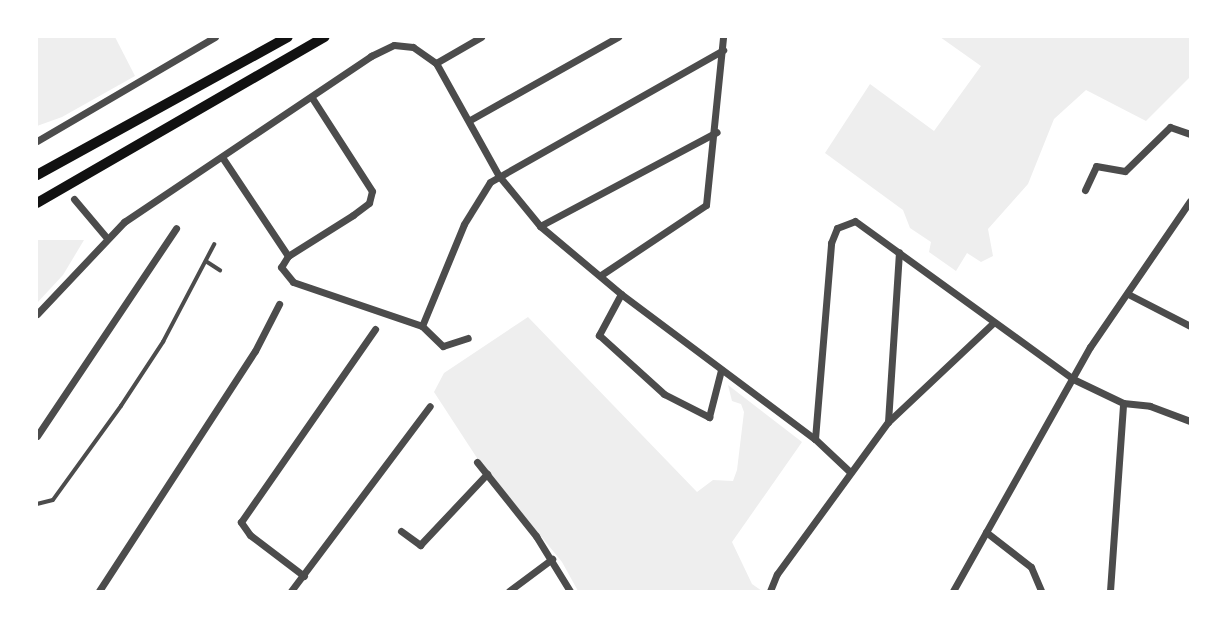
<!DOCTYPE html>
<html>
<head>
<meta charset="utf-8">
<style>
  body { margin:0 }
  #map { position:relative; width:1227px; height:628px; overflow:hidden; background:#fff; font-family:"Times New Roman",serif }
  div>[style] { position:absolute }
  .green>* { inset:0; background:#eee }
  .service>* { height:3.5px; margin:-1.75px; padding:0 1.75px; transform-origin:1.75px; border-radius:1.75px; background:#4c4c4c }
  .minor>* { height:7px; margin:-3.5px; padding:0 3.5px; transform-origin:3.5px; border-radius:3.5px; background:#4c4c4c }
  .primary>* { height:10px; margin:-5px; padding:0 5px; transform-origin:5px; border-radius:5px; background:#111 }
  span { translate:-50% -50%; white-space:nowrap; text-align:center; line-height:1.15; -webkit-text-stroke:7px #fff; paint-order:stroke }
  .frame { position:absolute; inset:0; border:38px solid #fff; pointer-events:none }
</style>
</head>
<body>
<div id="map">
  <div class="green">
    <div style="clip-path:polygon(37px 37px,115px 37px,135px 76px,62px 117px,37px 126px)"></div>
    <div style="clip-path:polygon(940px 37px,1190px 37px,1190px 77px,1146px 121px,1086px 90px,1054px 119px,1028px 184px,988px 229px,993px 256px,981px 262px,967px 253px,956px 271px,929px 252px,931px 242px,910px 228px,903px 210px,825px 153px,870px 84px,934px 131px,981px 66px)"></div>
    <div style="clip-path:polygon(37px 240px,84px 240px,63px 275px,37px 303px)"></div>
    <div style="clip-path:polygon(528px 317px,697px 492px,713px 480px,733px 481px,737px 470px,744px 412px,741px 404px,732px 401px,728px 385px,802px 442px,732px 542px,752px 584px,762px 591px,578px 591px,562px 562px,477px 458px,434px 392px,444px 373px)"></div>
  </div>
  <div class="service">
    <div style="left:206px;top:261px;width:17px;rotate:33deg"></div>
    <div style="left:37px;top:504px;width:16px;rotate:-14deg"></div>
    <div style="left:53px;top:500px;width:116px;rotate:-54.1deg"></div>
    <div style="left:121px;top:406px;width:77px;rotate:-56.7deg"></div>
    <div style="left:163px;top:342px;width:110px;rotate:-62.3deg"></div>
  </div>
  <div class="minor">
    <div style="left:436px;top:63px;width:52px;rotate:-30deg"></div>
    <div style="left:470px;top:120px;width:170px;rotate:-29.3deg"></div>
    <div style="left:37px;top:141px;width:206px;rotate:-30.3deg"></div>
    <div style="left:222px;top:157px;width:119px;rotate:56.3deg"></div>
    <div style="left:288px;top:256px;width:77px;rotate:-32.2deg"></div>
    <div style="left:353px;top:215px;width:20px;rotate:-37deg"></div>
    <div style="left:369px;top:203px;width:12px;rotate:-76deg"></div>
    <div style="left:372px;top:191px;width:111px;rotate:-122.8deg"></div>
    <div style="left:1085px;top:190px;width:26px;rotate:-65deg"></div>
    <div style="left:1096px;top:166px;width:29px;rotate:10deg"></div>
    <div style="left:1125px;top:171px;width:63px;rotate:-44.4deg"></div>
    <div style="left:1170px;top:127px;width:21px;rotate:19deg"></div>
    <div style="left:74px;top:199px;width:51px;rotate:49.8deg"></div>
    <div style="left:540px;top:226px;width:200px;rotate:-28deg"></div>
    <div style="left:288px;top:256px;width:13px;rotate:122deg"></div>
    <div style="left:281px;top:267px;width:19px;rotate:51deg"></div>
    <div style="left:293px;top:282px;width:136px;rotate:18.8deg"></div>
    <div style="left:422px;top:326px;width:29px;rotate:44deg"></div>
    <div style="left:443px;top:346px;width:26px;rotate:-18deg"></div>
    <div style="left:601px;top:275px;width:126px;rotate:-33.7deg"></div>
    <div style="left:706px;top:205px;width:169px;rotate:-84.2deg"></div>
    <div style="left:621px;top:294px;width:47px;rotate:118.2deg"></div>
    <div style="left:599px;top:335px;width:88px;rotate:42.2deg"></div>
    <div style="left:664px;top:394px;width:51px;rotate:27.1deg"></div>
    <div style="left:709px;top:417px;width:49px;rotate:-75.7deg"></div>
    <div style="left:1130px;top:295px;width:68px;rotate:27.3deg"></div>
    <div style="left:37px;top:314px;width:127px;rotate:-46.6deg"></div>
    <div style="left:124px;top:222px;width:298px;rotate:-33.9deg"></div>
    <div style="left:371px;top:56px;width:25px;rotate:-26deg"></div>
    <div style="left:394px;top:45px;width:19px;rotate:6deg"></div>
    <div style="left:413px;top:47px;width:28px;rotate:35deg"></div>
    <div style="left:436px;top:63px;width:129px;rotate:60.9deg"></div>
    <div style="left:499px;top:176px;width:65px;rotate:50.6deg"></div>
    <div style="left:540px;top:226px;width:106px;rotate:40deg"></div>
    <div style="left:621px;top:294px;width:242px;rotate:36.8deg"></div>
    <div style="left:815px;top:439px;width:48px;rotate:43.3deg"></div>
    <div style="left:422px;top:326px;width:110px;rotate:-67.6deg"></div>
    <div style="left:464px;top:224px;width:49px;rotate:-58.2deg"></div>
    <div style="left:490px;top:182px;width:268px;rotate:-29.5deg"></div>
    <div style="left:888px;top:422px;width:170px;rotate:-86.3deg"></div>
    <div style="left:37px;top:436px;width:250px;rotate:-56.2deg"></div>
    <div style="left:815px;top:439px;width:197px;rotate:-85.3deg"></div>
    <div style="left:831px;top:243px;width:16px;rotate:-68deg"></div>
    <div style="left:837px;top:228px;width:19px;rotate:-21deg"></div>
    <div style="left:855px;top:221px;width:269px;rotate:35.9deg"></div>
    <div style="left:1073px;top:379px;width:55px;rotate:25.6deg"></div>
    <div style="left:1123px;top:403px;width:27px;rotate:6deg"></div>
    <div style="left:1150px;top:406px;width:43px;rotate:20.6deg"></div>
    <div style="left:477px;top:462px;width:95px;rotate:51.4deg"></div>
    <div style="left:536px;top:536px;width:65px;rotate:58.3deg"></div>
    <div style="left:401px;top:531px;width:24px;rotate:36deg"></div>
    <div style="left:420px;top:545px;width:98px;rotate:-46.7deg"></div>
    <div style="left:986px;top:532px;width:57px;rotate:37.9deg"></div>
    <div style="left:1031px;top:567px;width:26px;rotate:67deg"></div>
    <div style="left:304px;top:576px;width:68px;rotate:-142.8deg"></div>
    <div style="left:250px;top:535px;width:16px;rotate:-125deg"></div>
    <div style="left:241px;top:522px;width:235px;rotate:-55.2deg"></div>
    <div style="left:99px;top:591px;width:286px;rotate:-57deg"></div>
    <div style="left:255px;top:351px;width:53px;rotate:-62.9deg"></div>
    <div style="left:291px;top:591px;width:231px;rotate:-53.1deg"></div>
    <div style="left:509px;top:591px;width:54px;rotate:-36.7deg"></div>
    <div style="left:770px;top:591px;width:18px;rotate:-68deg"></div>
    <div style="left:777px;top:574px;width:188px;rotate:-53.9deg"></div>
    <div style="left:888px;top:422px;width:144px;rotate:-43.3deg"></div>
    <div style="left:953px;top:591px;width:280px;rotate:-60.7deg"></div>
    <div style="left:1090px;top:347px;width:177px;rotate:-55.6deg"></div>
    <div style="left:1110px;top:591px;width:188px;rotate:-86deg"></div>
  </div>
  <div class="primary">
    <div style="left:37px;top:175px;width:286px;rotate:-28.8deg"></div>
    <div style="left:37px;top:203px;width:332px;rotate:-30deg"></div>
  </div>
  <div class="frame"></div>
</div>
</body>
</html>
